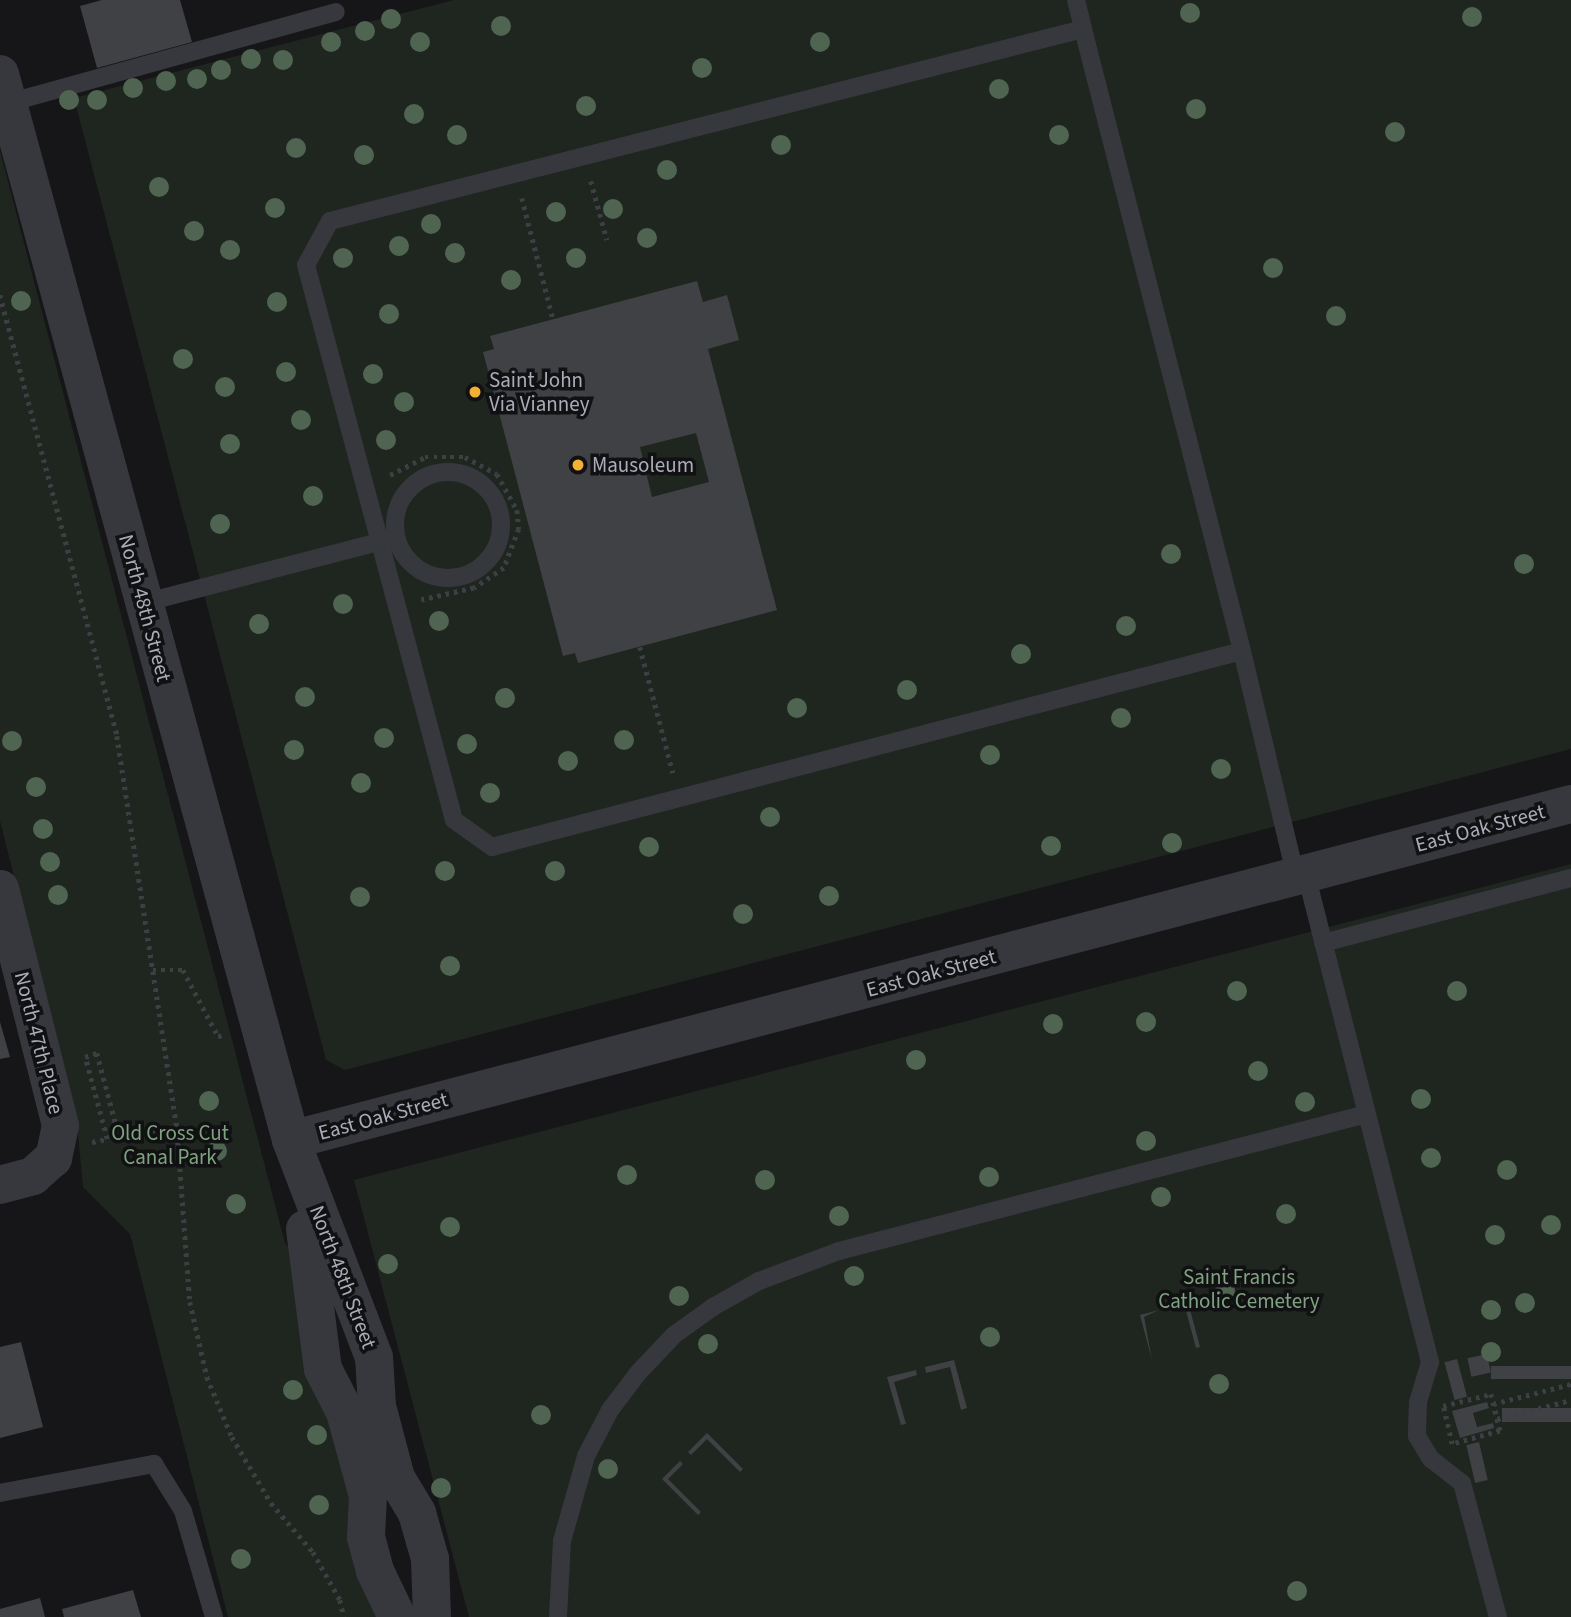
<!DOCTYPE html>
<html>
<head>
<meta charset="utf-8">
<style>
  body { margin:0 }
  #map { position:relative; width:1571px; height:1617px; overflow:hidden; background:#161618; font-family:"Source Sans 3",sans-serif }
  div>[style] { position:absolute }
  .green>* { inset:0; background:#1e261f }
  .building>* { inset:0; background:#404145; transform-origin:0 0 }
  .path>* { height:4.5px; margin-top:-2.25px; transform-origin:0; background:repeating-linear-gradient(90deg,#3d3f44 0 3.5px,transparent 0 8.5px) }
  .service>* { height:18px; margin:-9px; padding:0 9px; transform-origin:9px; border-radius:9px; background:#37383d }
  .service>.ring { margin:-9px; padding:0; box-sizing:content-box; background:none; border:18px solid #37383d; border-radius:50% }
  .minor>* { height:37px; margin:-18.5px; padding:0 18.5px; transform-origin:18.5px; border-radius:18.5px; background:#37383d }
  .tertiary>* { height:38px; margin:-19px; padding:0 19px; transform-origin:19px; border-radius:19px; background:#37383d }
  .trees>* { width:20px; height:20px; margin:-10px; border-radius:50%; background:#506452 }
  .dots>* { width:19px; height:19px; translate:-50% -50%; box-sizing:border-box; border:4px solid #111113; border-radius:50% }
  span { translate:-50% -50%; white-space:nowrap; text-align:center; line-height:1.15; -webkit-text-stroke:7px #111113; paint-order:stroke }
  .poi-label { font-size:21px; color:#a8adb8 }
  .left { translate:0 -50%; text-align:left }
  .street-label { font-size:21px; color:#a8adb8 }
  .park-label { font-size:21px; color:#7fa381 }
</style>
</head>
<body>
<div id="map">
  <div class="green">
    <div style="clip-path:polygon(454px 0,1571px 0,1571px 749px,345px 1070px,326px 1060px,74px 98px)"></div>
    <div style="clip-path:polygon(0 151px,285px 1243px,299px 1260px,389px 1617px,228px 1617px,130px 1234px,83px 1187px,77px 1124px,0 821px)"></div>
    <div style="clip-path:polygon(1571px 864px,1571px 1617px,469px 1617px,354px 1180px)"></div>
  </div>
  <div class="building">
    <div style="clip-path:polygon(102px 0,180px 0,192px 42px,97px 68px,80px 6px)"></div>
    <div style="clip-path:polygon(evenodd,697px 281px,703px 302px,727px 295px,739px 340px,708px 349px,777px 610px,578px 663px,575px 653px,563px 656px,483px 352px,494px 349px,490px 336px,697px 281px,696px 433px,709px 482px,652px 497px,640px 447px,696px 433px)"></div>
    <div style="clip-path:polygon(0 1022px,10px 1057px,0 1059px)"></div>
    <div style="clip-path:polygon(1188px 1302px,1200px 1347px,1196px 1348px,1185px 1307px,1168px 1308px)"></div>
    <div style="clip-path:polygon(1159px 1310px,1144px 1317px,1152px 1360px,1140px 1315px)"></div>
    <div style="clip-path:polygon(21px 1342px,43px 1427px,0 1438px,0 1347px)"></div>
    <div style="left:1487px;top:1354px;width:19px;height:20px;rotate:78deg"></div>
    <div style="left:1457px;top:1359px;width:39px;height:13px;rotate:75deg"></div>
    <div style="clip-path:polygon(954px 1360px,967px 1408px,961px 1410px,950px 1367px,926px 1373px,925px 1367px)"></div>
    <div style="left:1571px;top:1366px;width:13px;height:80px;rotate:90deg"></div>
    <div style="clip-path:polygon(916px 1370px,917px 1375px,894px 1382px,906px 1424px,901px 1425px,887px 1377px)"></div>
    <div style="clip-path:polygon(1487px 1402px,1489px 1408px,1473px 1413px,1477px 1427px,1493px 1423px,1494px 1428px,1460px 1438px,1452px 1411px)"></div>
    <div style="left:1571px;top:1408px;width:14px;height:69px;rotate:90deg"></div>
    <div style="clip-path:polygon(707px 1433px,743px 1469px,740px 1472px,707px 1439px,691px 1455px,688px 1452px)"></div>
    <div style="left:1479px;top:1442px;width:39px;height:13px;rotate:77deg"></div>
    <div style="clip-path:polygon(680px 1461px,683px 1464px,668px 1479px,701px 1512px,698px 1515px,662px 1479px)"></div>
    <div style="clip-path:polygon(133px 1590px,141px 1617px,64px 1617px,62px 1609px)"></div>
    <div style="clip-path:polygon(40px 1598px,45px 1617px,0 1617px,0 1609px)"></div>
  </div>
  <div class="path">
    <div style="left:591px;top:181px;width:61px;rotate:74.8deg"></div>
    <div style="left:522px;top:198px;width:125px;rotate:75.6deg"></div>
    <div style="left:0;top:295px;width:456px;rotate:75.1deg"></div>
    <div style="left:117px;top:736px;width:395px;rotate:81.3deg"></div>
    <div style="left:177px;top:1126px;width:176px;rotate:85.8deg"></div>
    <div style="left:190px;top:1302px;width:77px;rotate:77.2deg"></div>
    <div style="left:207px;top:1377px;width:65px;rotate:67.4deg"></div>
    <div style="left:232px;top:1437px;width:77px;rotate:59.4deg"></div>
    <div style="left:271px;top:1503px;width:65px;rotate:49.4deg"></div>
    <div style="left:313px;top:1552px;width:55px;rotate:60.6deg"></div>
    <div style="left:340px;top:1600px;width:17px;rotate:77deg"></div>
    <div style="left:390px;top:475px;width:39px;rotate:-27deg"></div>
    <div style="left:425px;top:457px;width:40px"></div>
    <div style="left:465px;top:457px;width:36px;rotate:28deg"></div>
    <div style="left:497px;top:474px;width:41px;rotate:60.9deg"></div>
    <div style="left:517px;top:510px;width:19px;rotate:84deg"></div>
    <div style="left:519px;top:529px;width:42px;rotate:111deg"></div>
    <div style="left:504px;top:568px;width:36px;rotate:146deg"></div>
    <div style="left:474px;top:588px;width:54px;rotate:167.2deg"></div>
    <div style="left:640px;top:647px;width:130px;rotate:75.3deg"></div>
    <div style="left:153px;top:970px;width:30px"></div>
    <div style="left:183px;top:970px;width:75px;rotate:62.1deg"></div>
    <div style="left:218px;top:1036px;width:6px;rotate:-9deg"></div>
    <div style="left:92px;top:1142px;width:15px;rotate:-11deg"></div>
    <div style="left:107px;top:1139px;width:85px;rotate:-105deg"></div>
    <div style="left:85px;top:1057px;width:13px;rotate:-18deg"></div>
    <div style="left:97px;top:1053px;width:86px;rotate:75.2deg"></div>
    <div style="left:119px;top:1136px;width:59px;rotate:-9.8deg"></div>
    <div style="left:1491px;top:1394px;width:38px;rotate:76deg"></div>
    <div style="left:1500px;top:1431px;width:50px;rotate:164.8deg"></div>
    <div style="left:1452px;top:1444px;width:39px;rotate:-103deg"></div>
    <div style="left:1443px;top:1406px;width:49px;rotate:-14deg"></div>
    <div style="left:1493px;top:1404px;width:81px;rotate:-14.4deg"></div>
    <div style="left:1497px;top:1419px;width:76px;rotate:-14.4deg"></div>
  </div>
  <div class="service">
    <div style="left:1076px;top:0;width:30px;rotate:76deg"></div>
    <div style="left:1083px;top:29px;width:777px;rotate:165.7deg"></div>
    <div style="left:330px;top:221px;width:50px;rotate:118.6deg"></div>
    <div style="left:306px;top:265px;width:574px;rotate:75.07deg"></div>
    <div style="left:454px;top:820px;width:47px;rotate:35.4deg"></div>
    <div style="left:492px;top:847px;width:775px;rotate:-14.65deg"></div>
    <div style="left:1242px;top:651px;width:642px;rotate:-104.34deg"></div>
    <div style="left:8px;top:103px;width:340px;rotate:-15.5deg"></div>
    <div class="ring" style="left:395px;top:472px;width:88px;height:88px"></div>
    <div style="left:143px;top:603px;width:255px;rotate:-14.5deg"></div>
    <div style="left:1242px;top:651px;width:232px;rotate:76.6deg"></div>
    <div style="left:1306px;top:874px;width:504px;rotate:75.74deg"></div>
    <div style="left:1430px;top:1362px;width:42px;rotate:106.7deg"></div>
    <div style="left:1418px;top:1402px;width:34px;rotate:92deg"></div>
    <div style="left:1417px;top:1436px;width:27px;rotate:59deg"></div>
    <div style="left:1431px;top:1459px;width:39px;rotate:38deg"></div>
    <div style="left:1462px;top:1483px;width:139px;rotate:75deg"></div>
    <div style="left:1323px;top:943px;width:256px;rotate:-14.7deg"></div>
    <div style="left:0;top:1493px;width:157px;rotate:-10.7deg"></div>
    <div style="left:154px;top:1464px;width:55px;rotate:58.3deg"></div>
    <div style="left:183px;top:1511px;width:110px;rotate:73.7deg"></div>
    <div style="left:558px;top:1617px;width:76px;rotate:-87deg"></div>
    <div style="left:562px;top:1541px;width:88px;rotate:-74.2deg"></div>
    <div style="left:586px;top:1456px;width:52px;rotate:-62.4deg"></div>
    <div style="left:610px;top:1410px;width:46px;rotate:-52.9deg"></div>
    <div style="left:638px;top:1373px;width:52px;rotate:-46.5deg"></div>
    <div style="left:674px;top:1335px;width:48px;rotate:-35.7deg"></div>
    <div style="left:713px;top:1307px;width:53px;rotate:-29.5deg"></div>
    <div style="left:759px;top:1281px;width:85px;rotate:-20.6deg"></div>
    <div style="left:839px;top:1251px;width:545px;rotate:-14.55deg"></div>
  </div>
  <div class="minor">
    <div style="left:0;top:888px;width:244px;rotate:75.8deg"></div>
    <div style="left:60px;top:1125px;width:34px;rotate:102deg"></div>
  </div>
  <div class="tertiary">
    <div style="left:0;top:74px;width:1105px;rotate:74.73deg"></div>
    <div style="left:291px;top:1140px;width:232px;rotate:69.1deg"></div>
    <div style="left:374px;top:1357px;width:49px;rotate:86.5deg"></div>
    <div style="left:377px;top:1406px;width:74px;rotate:75.2deg"></div>
    <div style="left:396px;top:1478px;width:41px;rotate:59deg"></div>
    <div style="left:417px;top:1513px;width:48px;rotate:74.2deg"></div>
    <div style="left:430px;top:1559px;width:58px;rotate:88deg"></div>
    <div style="left:291px;top:1140px;width:1323px;rotate:-14.71deg"></div>
    <div style="left:0;top:1185px;width:34px;rotate:-15deg"></div>
    <div style="left:33px;top:1176px;width:27px;rotate:-42deg"></div>
    <div style="left:305px;top:1229px;width:141px;rotate:82.7deg"></div>
    <div style="left:323px;top:1369px;width:48px;rotate:62.9deg"></div>
    <div style="left:345px;top:1412px;width:87px;rotate:74.7deg"></div>
    <div style="left:368px;top:1496px;width:41px;rotate:92.8deg"></div>
    <div style="left:366px;top:1537px;width:35px;rotate:75deg"></div>
    <div style="left:375px;top:1571px;width:51px;rotate:64.4deg"></div>
  </div>
  <div class="trees">
    <div style="left:1190px;top:13px"></div>
    <div style="left:1472px;top:17px"></div>
    <div style="left:391px;top:19px"></div>
    <div style="left:501px;top:26px"></div>
    <div style="left:365px;top:31px"></div>
    <div style="left:331px;top:42px"></div>
    <div style="left:420px;top:42px"></div>
    <div style="left:820px;top:42px"></div>
    <div style="left:251px;top:59px"></div>
    <div style="left:283px;top:60px"></div>
    <div style="left:702px;top:68px"></div>
    <div style="left:221px;top:70px"></div>
    <div style="left:197px;top:79px"></div>
    <div style="left:166px;top:81px"></div>
    <div style="left:133px;top:88px"></div>
    <div style="left:999px;top:89px"></div>
    <div style="left:69px;top:100px"></div>
    <div style="left:97px;top:100px"></div>
    <div style="left:586px;top:106px"></div>
    <div style="left:1196px;top:109px"></div>
    <div style="left:414px;top:114px"></div>
    <div style="left:1395px;top:132px"></div>
    <div style="left:457px;top:135px"></div>
    <div style="left:1059px;top:135px"></div>
    <div style="left:781px;top:145px"></div>
    <div style="left:296px;top:148px"></div>
    <div style="left:364px;top:155px"></div>
    <div style="left:667px;top:170px"></div>
    <div style="left:159px;top:187px"></div>
    <div style="left:275px;top:208px"></div>
    <div style="left:613px;top:209px"></div>
    <div style="left:556px;top:212px"></div>
    <div style="left:431px;top:224px"></div>
    <div style="left:194px;top:231px"></div>
    <div style="left:647px;top:238px"></div>
    <div style="left:399px;top:246px"></div>
    <div style="left:230px;top:250px"></div>
    <div style="left:455px;top:253px"></div>
    <div style="left:343px;top:258px"></div>
    <div style="left:576px;top:258px"></div>
    <div style="left:1273px;top:268px"></div>
    <div style="left:511px;top:280px"></div>
    <div style="left:21px;top:301px"></div>
    <div style="left:277px;top:302px"></div>
    <div style="left:389px;top:314px"></div>
    <div style="left:1336px;top:316px"></div>
    <div style="left:183px;top:359px"></div>
    <div style="left:286px;top:372px"></div>
    <div style="left:373px;top:374px"></div>
    <div style="left:225px;top:387px"></div>
    <div style="left:404px;top:402px"></div>
    <div style="left:301px;top:420px"></div>
    <div style="left:386px;top:440px"></div>
    <div style="left:230px;top:444px"></div>
    <div style="left:313px;top:496px"></div>
    <div style="left:220px;top:524px"></div>
    <div style="left:1171px;top:554px"></div>
    <div style="left:1524px;top:564px"></div>
    <div style="left:343px;top:604px"></div>
    <div style="left:439px;top:621px"></div>
    <div style="left:259px;top:624px"></div>
    <div style="left:1126px;top:626px"></div>
    <div style="left:1021px;top:654px"></div>
    <div style="left:907px;top:690px"></div>
    <div style="left:305px;top:697px"></div>
    <div style="left:505px;top:698px"></div>
    <div style="left:797px;top:708px"></div>
    <div style="left:1121px;top:718px"></div>
    <div style="left:384px;top:738px"></div>
    <div style="left:624px;top:740px"></div>
    <div style="left:12px;top:741px"></div>
    <div style="left:467px;top:744px"></div>
    <div style="left:294px;top:750px"></div>
    <div style="left:990px;top:755px"></div>
    <div style="left:568px;top:761px"></div>
    <div style="left:1221px;top:769px"></div>
    <div style="left:361px;top:783px"></div>
    <div style="left:36px;top:787px"></div>
    <div style="left:490px;top:793px"></div>
    <div style="left:770px;top:817px"></div>
    <div style="left:43px;top:829px"></div>
    <div style="left:1172px;top:843px"></div>
    <div style="left:1051px;top:846px"></div>
    <div style="left:649px;top:847px"></div>
    <div style="left:50px;top:862px"></div>
    <div style="left:445px;top:871px"></div>
    <div style="left:555px;top:871px"></div>
    <div style="left:58px;top:895px"></div>
    <div style="left:829px;top:896px"></div>
    <div style="left:360px;top:897px"></div>
    <div style="left:743px;top:914px"></div>
    <div style="left:450px;top:966px"></div>
    <div style="left:1237px;top:991px"></div>
    <div style="left:1457px;top:991px"></div>
    <div style="left:1146px;top:1022px"></div>
    <div style="left:1053px;top:1024px"></div>
    <div style="left:916px;top:1060px"></div>
    <div style="left:1258px;top:1071px"></div>
    <div style="left:1421px;top:1099px"></div>
    <div style="left:209px;top:1101px"></div>
    <div style="left:1305px;top:1102px"></div>
    <div style="left:1146px;top:1141px"></div>
    <div style="left:217px;top:1151px"></div>
    <div style="left:1431px;top:1158px"></div>
    <div style="left:1507px;top:1170px"></div>
    <div style="left:627px;top:1175px"></div>
    <div style="left:989px;top:1177px"></div>
    <div style="left:765px;top:1180px"></div>
    <div style="left:1161px;top:1197px"></div>
    <div style="left:236px;top:1204px"></div>
    <div style="left:1286px;top:1214px"></div>
    <div style="left:839px;top:1216px"></div>
    <div style="left:1551px;top:1225px"></div>
    <div style="left:450px;top:1227px"></div>
    <div style="left:1495px;top:1235px"></div>
    <div style="left:388px;top:1264px"></div>
    <div style="left:854px;top:1276px"></div>
    <div style="left:1225px;top:1291px"></div>
    <div style="left:679px;top:1296px"></div>
    <div style="left:1525px;top:1303px"></div>
    <div style="left:1491px;top:1310px"></div>
    <div style="left:990px;top:1337px"></div>
    <div style="left:708px;top:1344px"></div>
    <div style="left:1491px;top:1352px"></div>
    <div style="left:1219px;top:1384px"></div>
    <div style="left:293px;top:1390px"></div>
    <div style="left:541px;top:1415px"></div>
    <div style="left:317px;top:1435px"></div>
    <div style="left:608px;top:1469px"></div>
    <div style="left:441px;top:1488px"></div>
    <div style="left:319px;top:1505px"></div>
    <div style="left:241px;top:1559px"></div>
    <div style="left:1297px;top:1591px"></div>
  </div>
  <div class="dots">
    <div style="left:475px;top:392px;background:#f2b134"></div>
    <div style="left:578px;top:465px;background:#f2b134"></div>
  </div>
  <div class="poi-label">
    <span class="left" style="left:489px;top:392px">Saint John<br>Via Vianney</span>
    <span class="left" style="left:592px;top:465px">Mausoleum</span>
  </div>
  <div class="street-label">
    <span style="left:145px;top:608px;rotate:75deg">North 48th Street</span>
    <span style="left:1480px;top:828px;rotate:-15deg">East Oak Street</span>
    <span style="left:931px;top:973px;rotate:-15deg">East Oak Street</span>
    <span style="left:39px;top:1043px;rotate:76deg">North 47th Place</span>
    <span style="left:383px;top:1116px;rotate:-15deg">East Oak Street</span>
    <span style="left:343px;top:1277px;rotate:69deg">North 48th Street</span>
  </div>
  <div class="park-label">
    <span style="left:170px;top:1145px">Old Cross Cut<br>Canal Park</span>
    <span style="left:1239px;top:1289px">Saint Francis<br>Catholic Cemetery</span>
  </div>
</div>
</body>
</html>
